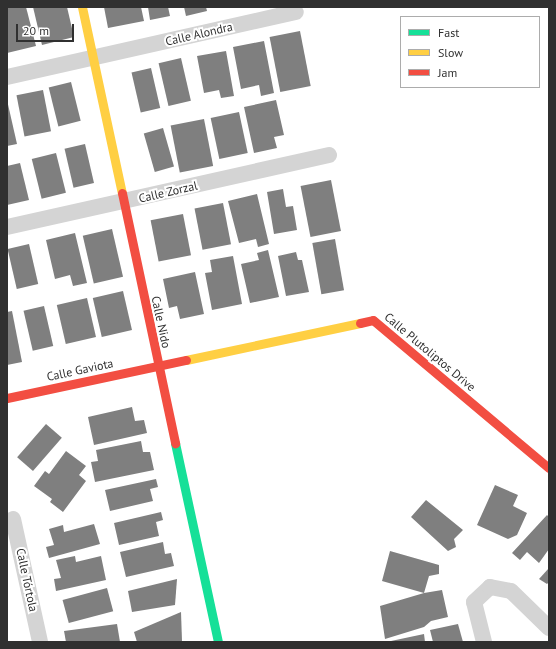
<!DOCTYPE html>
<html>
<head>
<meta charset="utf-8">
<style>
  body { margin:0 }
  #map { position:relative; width:556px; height:649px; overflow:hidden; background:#fff; font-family:"PT Sans",sans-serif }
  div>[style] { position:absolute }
  .building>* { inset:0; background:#7f7f7f; transform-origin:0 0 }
  .street>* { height:16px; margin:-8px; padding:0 8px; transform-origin:8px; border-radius:8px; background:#d4d4d4 }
  .fast>* { height:9px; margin:-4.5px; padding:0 4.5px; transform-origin:4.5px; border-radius:4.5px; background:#16e098 }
  .slow>* { height:9px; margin:-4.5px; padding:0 4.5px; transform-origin:4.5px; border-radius:4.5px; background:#ffcf43 }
  .jam>* { height:9px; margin:-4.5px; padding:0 4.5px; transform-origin:4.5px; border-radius:4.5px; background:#f24e42 }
  span { translate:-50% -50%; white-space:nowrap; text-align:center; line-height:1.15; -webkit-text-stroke:4px #fff; paint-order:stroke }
  .street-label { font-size:12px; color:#303030 }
  .frame { position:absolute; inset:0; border:8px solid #303030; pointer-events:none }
  .legend { position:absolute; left:400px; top:16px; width:140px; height:72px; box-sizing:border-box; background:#fff; border:1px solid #acacac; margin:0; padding:5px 7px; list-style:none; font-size:12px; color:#303030 }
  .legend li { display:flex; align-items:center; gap:8px; height:20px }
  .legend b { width:20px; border:1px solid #acacac }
  .scale { position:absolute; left:16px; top:24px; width:58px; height:18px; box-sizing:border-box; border:2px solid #303030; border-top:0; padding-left:5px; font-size:12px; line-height:14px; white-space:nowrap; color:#303030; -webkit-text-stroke:3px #fff; paint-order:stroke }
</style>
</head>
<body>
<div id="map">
  <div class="building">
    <div style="clip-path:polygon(7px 7px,26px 7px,36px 46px,7px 53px)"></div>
    <div style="clip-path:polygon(33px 7px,67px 7px,74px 37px,42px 45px)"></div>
    <div style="clip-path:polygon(104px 7px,141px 7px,144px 21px,108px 28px)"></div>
    <div style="clip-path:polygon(148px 7px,168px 7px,170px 16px,150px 20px)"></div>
    <div style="clip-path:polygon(184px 7px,206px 7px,207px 11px,186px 16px)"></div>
    <div style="left:300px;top:31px;width:56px;height:31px;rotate:79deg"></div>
    <div style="clip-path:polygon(264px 41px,274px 93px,261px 96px,259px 85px,241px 89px,233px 47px)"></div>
    <div style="clip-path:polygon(226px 51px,234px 96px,221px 98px,219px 90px,204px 93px,197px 56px)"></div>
    <div style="left:181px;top:58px;width:44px;height:23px;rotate:77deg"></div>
    <div style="left:151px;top:68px;width:41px;height:20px;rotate:77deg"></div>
    <div style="left:71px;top:82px;width:40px;height:23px;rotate:76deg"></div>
    <div style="left:43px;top:90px;width:42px;height:27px;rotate:79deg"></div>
    <div style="clip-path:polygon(7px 100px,17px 144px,7px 146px)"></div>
    <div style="clip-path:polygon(276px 100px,284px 135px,274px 137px,277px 148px,254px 153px,244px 107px)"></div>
    <div style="left:239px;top:112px;width:42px;height:29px;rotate:78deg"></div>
    <div style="left:204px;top:119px;width:48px;height:34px;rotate:79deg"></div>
    <div style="left:163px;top:128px;width:40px;height:20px;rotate:74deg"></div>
    <div style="left:85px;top:144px;width:40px;height:21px;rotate:77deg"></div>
    <div style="left:56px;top:153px;width:41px;height:25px;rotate:76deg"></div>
    <div style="clip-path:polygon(20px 163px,29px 200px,7px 205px,7px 166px)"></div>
    <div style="left:331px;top:180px;width:52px;height:31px;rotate:79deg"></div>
    <div style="clip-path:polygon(283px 189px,286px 207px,293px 206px,297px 230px,274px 234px,267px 192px)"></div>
    <div style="clip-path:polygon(257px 194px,269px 244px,258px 247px,256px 239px,239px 243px,228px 201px)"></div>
    <div style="left:223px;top:203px;width:42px;height:29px;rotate:79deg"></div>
    <div style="left:183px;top:214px;width:42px;height:33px;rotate:79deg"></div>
    <div style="left:112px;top:229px;width:49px;height:30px;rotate:77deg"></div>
    <div style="clip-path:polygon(75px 233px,87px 283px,73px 286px,70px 275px,55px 279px,46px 240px)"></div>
    <div style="left:335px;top:239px;width:52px;height:23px;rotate:80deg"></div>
    <div style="left:29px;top:244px;width:41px;height:22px;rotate:77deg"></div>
    <div style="clip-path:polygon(268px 250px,279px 297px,250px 303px,241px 264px,259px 260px,257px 253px)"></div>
    <div style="clip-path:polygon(296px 252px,298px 260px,302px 260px,309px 292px,286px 296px,278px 256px)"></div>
    <div style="clip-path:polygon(233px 256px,242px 304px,212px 310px,205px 273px,212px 272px,210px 260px)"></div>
    <div style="clip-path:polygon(195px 272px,204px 314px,180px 319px,177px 306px,169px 308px,163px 279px)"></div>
    <div style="left:123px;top:291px;width:40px;height:31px;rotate:77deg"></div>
    <div style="left:87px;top:298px;width:40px;height:31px;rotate:77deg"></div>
    <div style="left:44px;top:306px;width:41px;height:21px;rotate:77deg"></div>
    <div style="clip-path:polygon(12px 311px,22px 362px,7px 365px,7px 312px)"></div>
    <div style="clip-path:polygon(132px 407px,135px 421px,144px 420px,147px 433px,94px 445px,88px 417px)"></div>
    <div style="left:46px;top:424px;width:21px;height:44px;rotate:41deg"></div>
    <div style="clip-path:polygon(141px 441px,143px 452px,150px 452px,154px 470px,95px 482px,91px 462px,98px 461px,96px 450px)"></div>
    <div style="clip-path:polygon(66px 451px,86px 466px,79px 475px,86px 481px,63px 512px,50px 502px,52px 499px,34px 486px,45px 471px,49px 474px)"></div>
    <div style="clip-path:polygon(156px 479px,158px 487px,150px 489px,153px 501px,110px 511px,105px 490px)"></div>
    <div style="clip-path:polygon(495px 485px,518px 495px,513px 506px,527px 513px,517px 535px,508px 539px,477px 525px)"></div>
    <div style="clip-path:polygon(426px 500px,463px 530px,454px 539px,456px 547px,448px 551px,411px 517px)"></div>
    <div style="clip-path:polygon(161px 512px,163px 520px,156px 522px,159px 536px,119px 545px,114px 523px)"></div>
    <div style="clip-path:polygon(547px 515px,549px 517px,549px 549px,539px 563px,527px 552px,520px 560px,512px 553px)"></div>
    <div style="clip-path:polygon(94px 524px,100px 544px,49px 558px,46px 547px,54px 545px,49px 529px,63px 525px,64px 532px)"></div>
    <div style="clip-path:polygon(163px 542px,165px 554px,171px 553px,174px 566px,126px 577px,120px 552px)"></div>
    <div style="clip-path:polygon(390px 551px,439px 565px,439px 574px,429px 576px,424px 593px,442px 590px,448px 617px,431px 621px,424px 627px,385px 639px,380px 606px,424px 593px,382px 581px)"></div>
    <div style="clip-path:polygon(75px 556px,76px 562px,101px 556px,106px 580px,56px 591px,54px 579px,61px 578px,56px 560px)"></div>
    <div style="clip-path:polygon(549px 568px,549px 582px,547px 584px,539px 579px)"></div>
    <div style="clip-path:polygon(177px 579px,175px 605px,132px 612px,128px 591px)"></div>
    <div style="left:107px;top:588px;width:24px;height:46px;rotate:75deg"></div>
    <div style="clip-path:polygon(181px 612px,182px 641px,137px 642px,134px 632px)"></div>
    <div style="clip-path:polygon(117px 624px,120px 642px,66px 642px,64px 631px)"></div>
    <div style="clip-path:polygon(458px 624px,463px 642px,433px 642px,430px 630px)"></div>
    <div style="clip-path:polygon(424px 634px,425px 642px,392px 642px,391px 641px)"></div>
  </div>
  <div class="street">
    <div style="left:7px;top:77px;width:296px;rotate:-12.7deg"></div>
    <div style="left:7px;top:227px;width:330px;rotate:-12.6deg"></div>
    <div style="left:13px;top:519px;width:126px;rotate:77.6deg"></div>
    <div style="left:484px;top:642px;width:41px;rotate:-104deg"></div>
    <div style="left:474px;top:602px;width:22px;rotate:-43deg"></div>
    <div style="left:490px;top:587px;width:21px;rotate:11deg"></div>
    <div style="left:511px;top:591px;width:53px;rotate:44.2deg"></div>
  </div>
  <div class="fast">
    <div style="left:175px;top:443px;width:204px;rotate:77.8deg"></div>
  </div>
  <div class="slow">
    <div style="left:82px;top:7px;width:190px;rotate:77.9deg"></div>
    <div style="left:186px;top:360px;width:178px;rotate:-12deg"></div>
  </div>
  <div class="jam">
    <div style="left:122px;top:193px;width:256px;rotate:78deg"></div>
    <div style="left:360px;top:323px;width:13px;rotate:-13deg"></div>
    <div style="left:373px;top:320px;width:230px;rotate:40.1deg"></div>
    <div style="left:7px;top:398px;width:183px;rotate:-12deg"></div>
  </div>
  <div class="street-label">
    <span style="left:199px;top:34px;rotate:-13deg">Calle Alondra</span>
    <span style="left:168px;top:192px;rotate:-13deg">Calle Zorzal</span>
    <span style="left:161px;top:322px;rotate:78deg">Calle Nido</span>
    <span style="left:430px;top:352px;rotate:40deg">Calle Plutoliptos Drive</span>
    <span style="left:80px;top:370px;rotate:-12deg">Calle Gaviota</span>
    <span style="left:27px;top:580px;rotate:78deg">Calle Tórtola</span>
  </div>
  <div class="frame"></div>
  <ul class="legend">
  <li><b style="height:5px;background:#16e098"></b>Fast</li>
  <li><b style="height:5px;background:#ffcf43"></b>Slow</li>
  <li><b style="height:5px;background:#f24e42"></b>Jam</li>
  </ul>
  <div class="scale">20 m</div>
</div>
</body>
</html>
